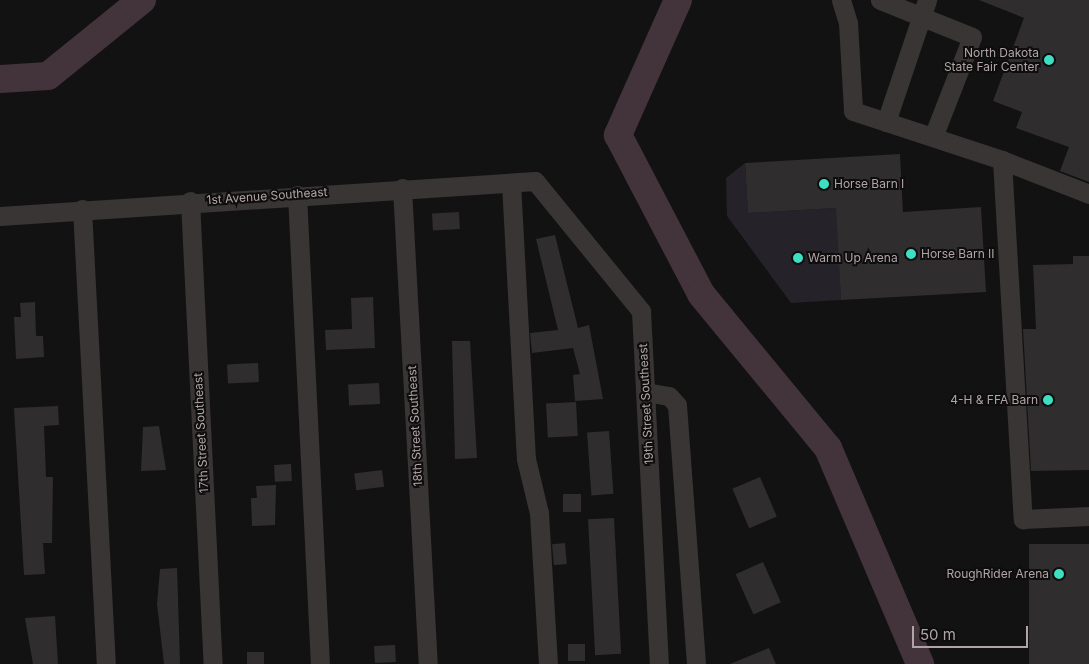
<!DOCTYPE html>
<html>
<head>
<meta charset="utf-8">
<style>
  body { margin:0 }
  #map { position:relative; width:1089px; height:664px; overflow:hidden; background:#131212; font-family:Inter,sans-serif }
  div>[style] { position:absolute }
  .green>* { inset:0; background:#25222a }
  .river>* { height:28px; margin:-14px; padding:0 14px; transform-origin:14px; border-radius:14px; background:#43333a }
  .building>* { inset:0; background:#2f2d2d; transform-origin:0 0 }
  .minor>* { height:19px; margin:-9.5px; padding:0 9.5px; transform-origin:9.5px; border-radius:9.5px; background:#393535 }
  .dots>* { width:14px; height:14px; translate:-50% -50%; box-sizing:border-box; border:2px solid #0e0d0d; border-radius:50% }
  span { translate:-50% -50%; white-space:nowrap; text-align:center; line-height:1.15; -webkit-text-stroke:4px #0e0d0d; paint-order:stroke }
  .poi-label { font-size:12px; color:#b2a4a6 }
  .right { translate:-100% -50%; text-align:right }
  .left { translate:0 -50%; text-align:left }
  .street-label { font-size:12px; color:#b2a4a6 }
  .scale { position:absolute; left:912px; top:626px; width:116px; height:22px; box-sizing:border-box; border:2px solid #b2a4a6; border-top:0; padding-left:6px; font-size:15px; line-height:18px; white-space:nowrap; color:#b2a4a6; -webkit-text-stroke:4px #0e0d0d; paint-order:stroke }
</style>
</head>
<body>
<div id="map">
  <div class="green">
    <div style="clip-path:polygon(745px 163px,748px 213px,837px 208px,841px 300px,791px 303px,727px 216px,726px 178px)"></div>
  </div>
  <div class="river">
    <div style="left:678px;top:0;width:148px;rotate:114deg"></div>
    <div style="left:618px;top:135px;width:179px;rotate:62.4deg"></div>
    <div style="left:701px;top:294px;width:200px;rotate:50.5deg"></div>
    <div style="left:828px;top:448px;width:235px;rotate:66.9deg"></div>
    <div style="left:0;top:79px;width:48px;rotate:-3.6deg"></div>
    <div style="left:48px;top:76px;width:121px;rotate:-39deg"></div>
  </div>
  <div class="building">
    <div style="clip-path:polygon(979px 0,1089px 0,1089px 182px,1060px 171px,1069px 147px,1016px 128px,1022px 112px,993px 101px,1024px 18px)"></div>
    <div style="clip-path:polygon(900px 154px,903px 212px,981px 207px,986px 292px,841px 300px,836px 208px,748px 213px,745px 163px)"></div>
    <div style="left:459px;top:212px;width:17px;height:27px;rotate:87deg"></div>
    <div style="clip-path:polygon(555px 235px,578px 328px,589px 325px,603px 399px,575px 401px,573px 375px,580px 374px,573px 348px,532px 353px,530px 333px,558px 330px,536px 239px)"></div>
    <div style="clip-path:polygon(1073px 256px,1089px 256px,1089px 470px,1031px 471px,1023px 329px,1036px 329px,1033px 265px,1073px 264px)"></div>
    <div style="clip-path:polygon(373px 297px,375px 348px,326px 350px,325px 330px,352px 329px,351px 298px)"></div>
    <div style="clip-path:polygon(35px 302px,36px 336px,43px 336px,44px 357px,16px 359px,14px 317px,21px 317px,20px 303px)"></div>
    <div style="clip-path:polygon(452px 341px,470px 341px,477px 458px,455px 459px)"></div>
    <div style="left:258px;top:363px;width:19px;height:31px;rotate:87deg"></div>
    <div style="left:379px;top:383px;width:21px;height:31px;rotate:87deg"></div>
    <div style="left:576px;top:402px;width:34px;height:30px;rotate:87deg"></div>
    <div style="clip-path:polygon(58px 406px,59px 425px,44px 426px,46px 477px,53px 477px,52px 543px,43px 543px,45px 574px,24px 575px,14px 408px)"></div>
    <div style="clip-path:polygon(159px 426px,166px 470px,141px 471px,143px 427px)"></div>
    <div style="left:609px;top:431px;width:63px;height:22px;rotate:86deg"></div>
    <div style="left:291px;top:464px;width:17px;height:17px;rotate:87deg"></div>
    <div style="left:382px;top:470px;width:17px;height:28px;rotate:83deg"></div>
    <div style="left:760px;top:477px;width:43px;height:30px;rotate:67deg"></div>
    <div style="clip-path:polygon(276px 485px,275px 525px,252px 526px,251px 498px,257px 498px,256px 486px)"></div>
    <div style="left:563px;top:494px;width:18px;height:18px"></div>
    <div style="left:614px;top:518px;width:136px;height:26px;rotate:87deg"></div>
    <div style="left:565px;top:543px;width:21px;height:13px;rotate:85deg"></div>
    <div style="left:1089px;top:544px;width:120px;height:60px;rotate:90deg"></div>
    <div style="left:763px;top:562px;width:44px;height:30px;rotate:66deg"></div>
    <div style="clip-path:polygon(177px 568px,180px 664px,164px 664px,157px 604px,160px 569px)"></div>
    <div style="clip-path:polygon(55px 616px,58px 664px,33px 664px,25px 618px)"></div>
    <div style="left:568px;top:644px;width:17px;height:17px"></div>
    <div style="left:395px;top:645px;width:17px;height:21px;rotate:87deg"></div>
    <div style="clip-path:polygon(769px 648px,776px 664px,730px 664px)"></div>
    <div style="left:247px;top:652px;width:17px;height:12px"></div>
  </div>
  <div class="minor">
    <div style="left:841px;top:0;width:24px;rotate:73deg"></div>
    <div style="left:848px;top:23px;width:88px;rotate:86.7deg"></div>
    <div style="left:853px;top:111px;width:157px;rotate:18.2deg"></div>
    <div style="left:880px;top:0;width:99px;rotate:21.9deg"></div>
    <div style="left:972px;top:37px;width:107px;rotate:111.3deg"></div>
    <div style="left:886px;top:122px;width:129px;rotate:-71.4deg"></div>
    <div style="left:511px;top:183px;width:276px;rotate:86.9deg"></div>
    <div style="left:526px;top:459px;width:56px;rotate:76.5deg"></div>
    <div style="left:539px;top:513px;width:151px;rotate:86.6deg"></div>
    <div style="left:402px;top:188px;width:477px;rotate:86.9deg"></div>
    <div style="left:1089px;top:194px;width:93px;rotate:-158.7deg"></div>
    <div style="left:1002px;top:160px;width:360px;rotate:86.7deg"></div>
    <div style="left:1023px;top:519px;width:66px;rotate:-2.6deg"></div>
    <div style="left:297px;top:195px;width:470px;rotate:87.2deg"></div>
    <div style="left:190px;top:201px;width:464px;rotate:87.2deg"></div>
    <div style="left:82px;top:209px;width:456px;rotate:87deg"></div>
    <div style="left:0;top:216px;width:536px;rotate:-3.74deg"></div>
    <div style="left:535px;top:181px;width:168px;rotate:50.8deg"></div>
    <div style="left:641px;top:311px;width:353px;rotate:87.1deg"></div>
    <div style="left:646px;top:392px;width:23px;rotate:10deg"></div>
    <div style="left:669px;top:396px;width:12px;rotate:48deg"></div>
    <div style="left:677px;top:405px;width:260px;rotate:85.8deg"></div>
  </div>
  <div class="dots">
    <div style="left:1049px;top:60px;background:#3ddfc3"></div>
    <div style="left:824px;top:184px;background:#3ddfc3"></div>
    <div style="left:911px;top:254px;background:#3ddfc3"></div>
    <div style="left:798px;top:258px;background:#3ddfc3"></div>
    <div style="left:1048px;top:400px;background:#3ddfc3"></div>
    <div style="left:1059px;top:574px;background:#3ddfc3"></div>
  </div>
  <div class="poi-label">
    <span class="right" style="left:1039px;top:60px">North Dakota<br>State Fair Center</span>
    <span class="left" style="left:834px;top:184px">Horse Barn I</span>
    <span class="left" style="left:921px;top:254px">Horse Barn II</span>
    <span class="left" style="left:808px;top:258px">Warm Up Arena</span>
    <span class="right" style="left:1038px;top:400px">4-H &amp; FFA Barn</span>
    <span class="right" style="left:1049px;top:574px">RoughRider Arena</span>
  </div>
  <div class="street-label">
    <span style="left:267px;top:196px;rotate:-4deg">1st Avenue Southeast</span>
    <span style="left:646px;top:404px;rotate:-93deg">19th Street Southeast</span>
    <span style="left:415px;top:426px;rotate:-93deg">18th Street Southeast</span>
    <span style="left:201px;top:433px;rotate:-93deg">17th Street Southeast</span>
  </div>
  <div class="scale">50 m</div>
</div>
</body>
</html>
